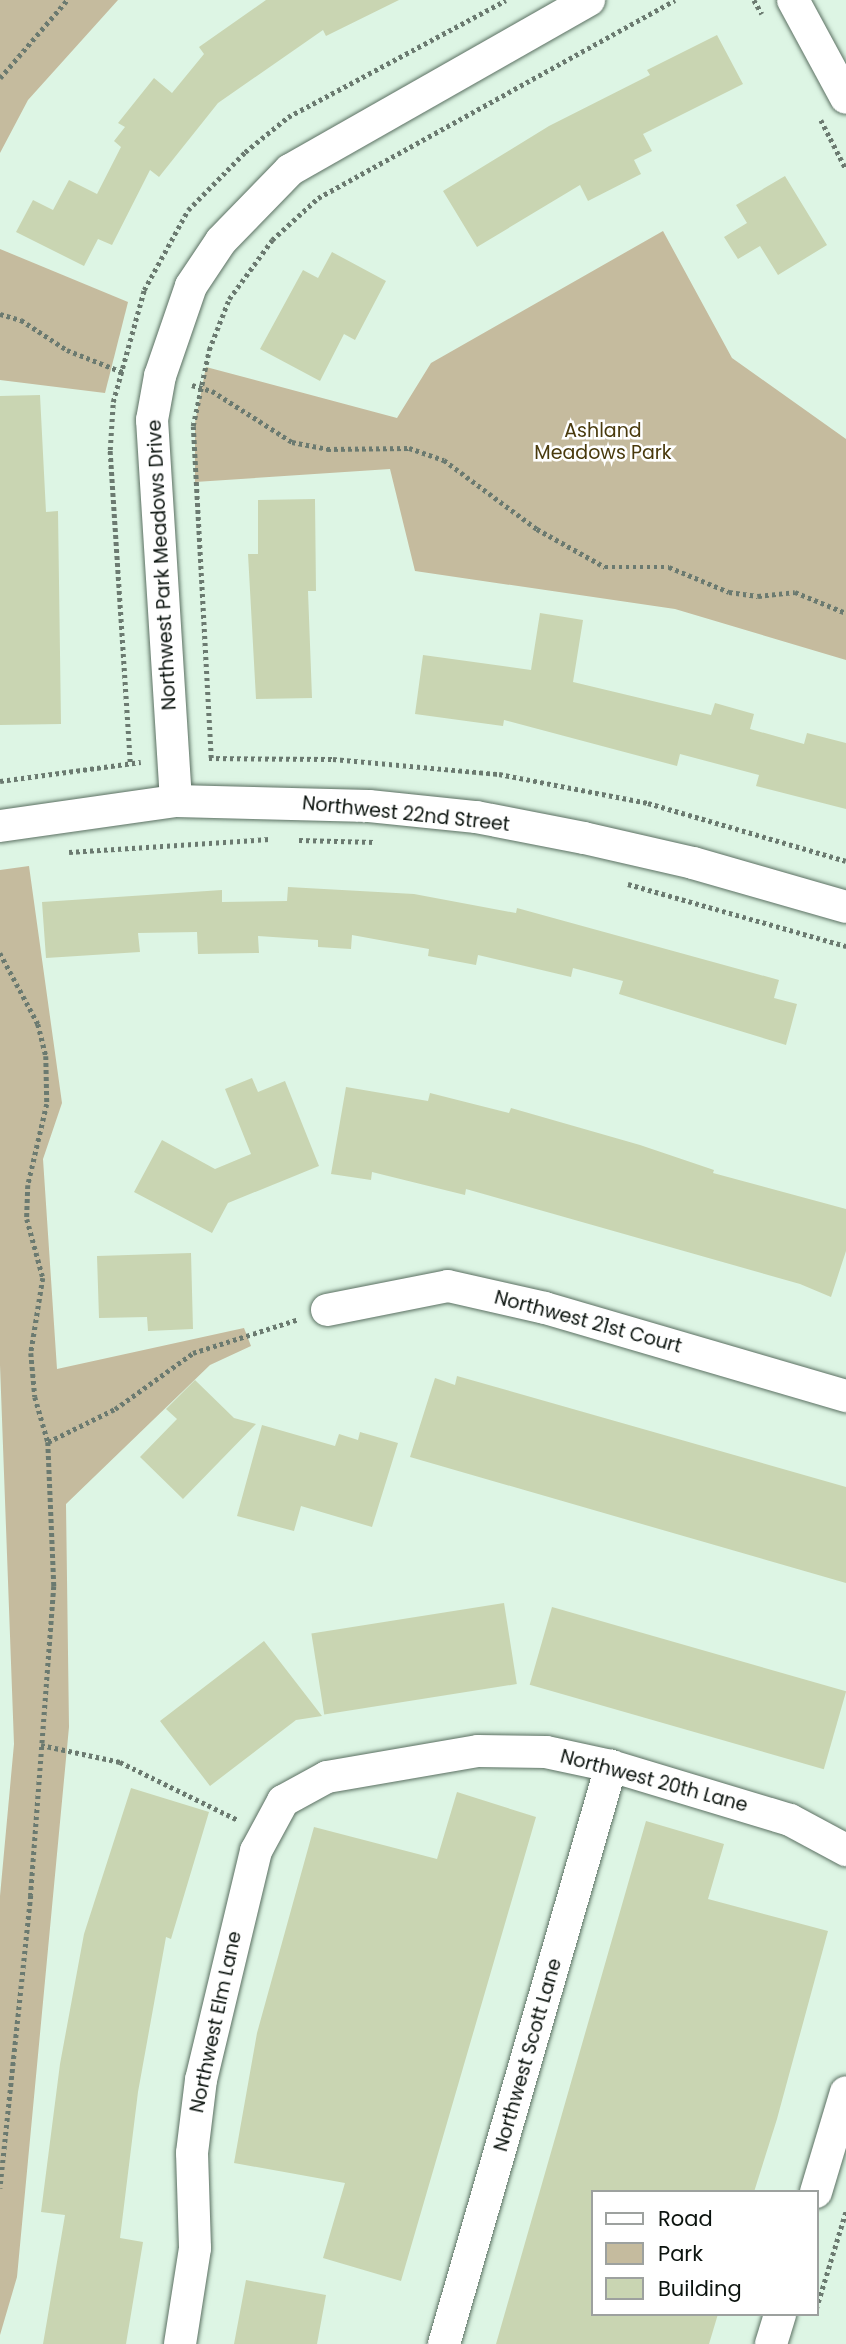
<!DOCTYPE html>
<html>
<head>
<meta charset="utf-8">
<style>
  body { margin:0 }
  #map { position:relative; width:846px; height:2344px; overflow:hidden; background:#ddf5e4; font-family:Poppins,sans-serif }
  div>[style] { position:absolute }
  .green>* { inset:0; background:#c5bb9e }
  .building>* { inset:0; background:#c9d5b2; transform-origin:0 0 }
  .path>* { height:4.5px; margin-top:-2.25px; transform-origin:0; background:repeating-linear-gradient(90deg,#6b7a70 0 3.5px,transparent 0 7px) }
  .roads { filter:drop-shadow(0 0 2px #5b7062) drop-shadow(0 0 2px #5b7062) }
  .street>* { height:32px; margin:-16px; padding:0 16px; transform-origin:16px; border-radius:16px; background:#fff }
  span { translate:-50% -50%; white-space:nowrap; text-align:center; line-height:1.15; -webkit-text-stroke:5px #fff; paint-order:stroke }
  .park-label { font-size:19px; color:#493a0d }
  .street-label { font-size:19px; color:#0b130e }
  .legend { position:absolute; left:591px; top:2190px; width:228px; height:126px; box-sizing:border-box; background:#fff; border:2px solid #9da19f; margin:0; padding:9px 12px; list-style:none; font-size:21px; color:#0b130e }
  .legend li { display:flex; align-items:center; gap:14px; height:35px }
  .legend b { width:35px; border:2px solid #9da19f }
</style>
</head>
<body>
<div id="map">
  <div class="green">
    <div style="clip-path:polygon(0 0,118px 0,28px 100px,0 153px)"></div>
    <div style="clip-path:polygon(663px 231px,732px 358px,846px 439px,846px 660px,675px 609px,415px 571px,390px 469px,195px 482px,195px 423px,206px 367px,397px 418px,431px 363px)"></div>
    <div style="clip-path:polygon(0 249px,128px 302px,105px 393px,0 380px)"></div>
    <div style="clip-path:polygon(29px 866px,62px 1103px,43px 1159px,57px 1369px,244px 1328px,251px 1346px,210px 1365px,66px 1504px,69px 1727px,17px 2277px,0 2335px,0 1896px,14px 1744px,0 1365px,0 870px)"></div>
  </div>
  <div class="building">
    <div style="clip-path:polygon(266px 0,399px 0,326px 36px,323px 30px,218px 103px,159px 177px,150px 170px,112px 245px,98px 239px,84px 266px,16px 232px,33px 200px,53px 210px,69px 180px,97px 194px,121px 147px,114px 141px,125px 127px,118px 123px,154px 78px,172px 93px,204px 54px,199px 47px)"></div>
    <div style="clip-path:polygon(717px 35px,743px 84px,643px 134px,652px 151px,634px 160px,641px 174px,588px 201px,580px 185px,477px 247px,443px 191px,549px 126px,650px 75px,647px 70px)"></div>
    <div style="clip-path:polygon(785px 176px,827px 245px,778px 275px,760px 246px,738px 259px,724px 237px,747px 223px,736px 205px)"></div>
    <div style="clip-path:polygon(332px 252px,386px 281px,355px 340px,344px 334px,320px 381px,260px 349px,303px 270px,318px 278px)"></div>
    <div style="clip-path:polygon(40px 395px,46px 512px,58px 511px,61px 724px,0 725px,0 396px)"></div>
    <div style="clip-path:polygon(315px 499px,316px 591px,308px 591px,312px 698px,256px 699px,248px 554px,258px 554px,258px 500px)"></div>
    <div style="clip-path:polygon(540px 613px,583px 620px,573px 682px,711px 715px,715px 703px,754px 714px,750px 729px,804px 744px,807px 733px,846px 743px,846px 809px,756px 786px,759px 775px,680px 754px,677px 766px,504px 720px,503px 726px,415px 714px,423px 655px,531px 670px)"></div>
    <div style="clip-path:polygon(288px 887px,414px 894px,516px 913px,517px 908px,779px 980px,774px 998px,797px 1004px,786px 1045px,619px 994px,623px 981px,573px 968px,571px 977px,478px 955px,476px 965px,428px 956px,429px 949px,352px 935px,351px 949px,318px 947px,318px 940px,258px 936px,259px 953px,198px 954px,197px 932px,138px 933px,140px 952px,46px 958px,42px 902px,222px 890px,222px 902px,287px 901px)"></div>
    <div style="clip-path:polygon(252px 1078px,258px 1092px,285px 1081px,319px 1166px,228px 1203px,212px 1233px,134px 1192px,162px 1140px,215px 1169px,251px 1154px,225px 1089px)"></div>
    <div style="clip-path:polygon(346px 1087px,428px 1101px,430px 1093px,509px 1113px,511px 1108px,640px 1145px,714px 1170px,713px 1173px,846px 1209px,846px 1251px,831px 1297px,800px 1284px,466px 1189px,465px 1195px,372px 1172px,371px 1180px,331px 1174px)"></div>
    <div style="clip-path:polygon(191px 1253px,193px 1329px,148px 1331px,147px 1317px,99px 1318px,97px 1256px)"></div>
    <div style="clip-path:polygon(457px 1376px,846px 1487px,846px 1583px,410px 1457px,435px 1378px,455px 1385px)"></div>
    <div style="clip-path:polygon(195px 1380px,234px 1418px,256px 1424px,183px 1499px,140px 1457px,177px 1419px,166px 1409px)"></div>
    <div style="clip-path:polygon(262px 1425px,335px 1446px,339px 1434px,358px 1440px,360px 1432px,398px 1443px,372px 1527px,301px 1506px,294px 1531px,237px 1516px)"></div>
    <div style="left:504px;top:1603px;width:82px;height:195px;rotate:81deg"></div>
    <div style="left:552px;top:1607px;width:306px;height:81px;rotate:16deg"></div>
    <div style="clip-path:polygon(264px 1641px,322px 1716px,296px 1720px,210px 1786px,160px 1721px)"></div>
    <div style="clip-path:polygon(131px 1788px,209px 1812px,171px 1939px,166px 1937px,138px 2092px,120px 2238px,143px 2242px,126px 2344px,43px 2344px,65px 2215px,41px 2212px,60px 2064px,84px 1934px)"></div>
    <div style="clip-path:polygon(457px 1792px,536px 1817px,401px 2281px,323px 2258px,345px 2183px,234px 2163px,257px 2033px,314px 1827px,437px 1859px)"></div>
    <div style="clip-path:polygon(646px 1821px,724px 1844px,708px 1899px,828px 1931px,777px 2119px,754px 2192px,592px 2192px,592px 2314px,718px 2314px,709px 2344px,496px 2344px)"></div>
    <div style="clip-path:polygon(246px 2280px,326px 2295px,317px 2344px,234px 2344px)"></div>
  </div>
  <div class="path">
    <div style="left:754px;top:0;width:16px;rotate:60deg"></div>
    <div style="left:0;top:78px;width:103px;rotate:-49.3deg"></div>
    <div style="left:821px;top:120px;width:55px;rotate:63deg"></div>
    <div style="left:0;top:314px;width:22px;rotate:16deg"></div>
    <div style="left:21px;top:320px;width:55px;rotate:33.1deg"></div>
    <div style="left:67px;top:350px;width:62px;rotate:21.6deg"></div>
    <div style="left:192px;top:385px;width:21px;rotate:17deg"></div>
    <div style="left:212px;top:391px;width:95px;rotate:32.5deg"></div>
    <div style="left:292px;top:442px;width:36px;rotate:11deg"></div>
    <div style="left:327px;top:449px;width:82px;rotate:-0.7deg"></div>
    <div style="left:409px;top:448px;width:37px;rotate:19deg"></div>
    <div style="left:444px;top:460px;width:116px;rotate:36.6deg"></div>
    <div style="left:537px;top:529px;width:78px;rotate:29.2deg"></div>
    <div style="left:605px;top:567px;width:64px"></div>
    <div style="left:669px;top:567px;width:65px;rotate:22.6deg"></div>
    <div style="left:729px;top:592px;width:29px;rotate:8deg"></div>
    <div style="left:758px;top:596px;width:37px;rotate:-6deg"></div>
    <div style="left:795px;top:592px;width:55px;rotate:22.4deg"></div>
    <div style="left:209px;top:758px;width:124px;rotate:0.5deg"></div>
    <div style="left:333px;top:759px;width:167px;rotate:5.2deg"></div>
    <div style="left:499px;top:774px;width:152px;rotate:11deg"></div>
    <div style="left:648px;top:803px;width:206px;rotate:16.3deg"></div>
    <div style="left:211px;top:758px;width:332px;rotate:-93.1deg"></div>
    <div style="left:193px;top:426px;width:78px;rotate:-78.1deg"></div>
    <div style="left:209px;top:350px;width:55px;rotate:-68.6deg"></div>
    <div style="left:229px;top:299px;width:73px;rotate:-53.9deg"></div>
    <div style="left:272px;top:240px;width:62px;rotate:-42.4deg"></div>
    <div style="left:318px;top:198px;width:408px;rotate:-29deg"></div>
    <div style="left:130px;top:762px;width:313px;rotate:-93.7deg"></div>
    <div style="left:110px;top:450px;width:48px;rotate:-86.4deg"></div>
    <div style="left:113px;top:402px;width:116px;rotate:-74.5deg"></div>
    <div style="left:144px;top:290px;width:91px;rotate:-61.2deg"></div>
    <div style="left:188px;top:210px;width:81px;rotate:-45.5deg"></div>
    <div style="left:245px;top:152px;width:55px;rotate:-39.1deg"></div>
    <div style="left:288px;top:117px;width:247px;rotate:-28.2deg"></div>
    <div style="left:0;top:781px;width:142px;rotate:-7.7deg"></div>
    <div style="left:299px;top:840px;width:76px;rotate:1.5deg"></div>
    <div style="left:69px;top:852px;width:201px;rotate:-3.7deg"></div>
    <div style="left:628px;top:884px;width:227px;rotate:15.9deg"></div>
    <div style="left:0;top:953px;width:81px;rotate:61.8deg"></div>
    <div style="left:38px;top:1024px;width:33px;rotate:76deg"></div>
    <div style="left:46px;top:1056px;width:48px;rotate:88.8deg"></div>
    <div style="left:47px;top:1104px;width:83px;rotate:103.2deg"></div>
    <div style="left:28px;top:1185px;width:34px;rotate:92deg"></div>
    <div style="left:27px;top:1219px;width:61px;rotate:74.8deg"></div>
    <div style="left:43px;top:1278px;width:76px;rotate:99.1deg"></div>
    <div style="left:31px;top:1353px;width:44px;rotate:84.8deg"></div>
    <div style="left:35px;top:1397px;width:47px;rotate:73.9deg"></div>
    <div style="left:48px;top:1442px;width:144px;rotate:87.6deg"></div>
    <div style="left:54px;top:1586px;width:310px;rotate:94.3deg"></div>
    <div style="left:31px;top:1895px;width:295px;rotate:96deg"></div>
    <div style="left:48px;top:1442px;width:75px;rotate:-26.2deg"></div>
    <div style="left:115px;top:1409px;width:96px;rotate:-35.7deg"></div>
    <div style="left:193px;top:1353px;width:111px;rotate:-17.8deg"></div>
    <div style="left:41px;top:1745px;width:81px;rotate:12.1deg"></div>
    <div style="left:120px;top:1762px;width:131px;rotate:26.2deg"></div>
    <div style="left:816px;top:2309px;width:102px;rotate:-73deg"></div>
  </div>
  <div class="roads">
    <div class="street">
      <div style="left:793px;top:0;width:111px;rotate:61.6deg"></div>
      <div style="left:176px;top:801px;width:382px;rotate:-93.6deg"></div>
      <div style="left:152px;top:420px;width:45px;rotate:-79.7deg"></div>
      <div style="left:160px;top:376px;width:95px;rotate:-71deg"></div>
      <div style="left:191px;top:286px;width:54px;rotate:-56.3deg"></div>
      <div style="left:221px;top:241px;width:99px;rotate:-45.8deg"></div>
      <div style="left:290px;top:170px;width:344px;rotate:-29.6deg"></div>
      <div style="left:0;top:826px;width:178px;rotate:-8.1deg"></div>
      <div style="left:176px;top:801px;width:193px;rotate:1.5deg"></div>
      <div style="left:369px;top:806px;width:108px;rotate:5.9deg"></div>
      <div style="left:476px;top:817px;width:110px;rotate:11deg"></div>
      <div style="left:584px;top:838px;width:112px;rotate:12.9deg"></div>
      <div style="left:693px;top:863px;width:159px;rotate:16deg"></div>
      <div style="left:327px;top:1310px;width:123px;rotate:-11.2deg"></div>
      <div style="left:448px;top:1286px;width:99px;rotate:12.8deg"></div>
      <div style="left:545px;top:1308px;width:314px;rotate:16.3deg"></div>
      <div style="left:816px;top:2192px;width:104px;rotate:-73.3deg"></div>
      <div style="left:180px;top:2344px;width:97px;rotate:-81.1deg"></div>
      <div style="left:195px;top:2248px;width:95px;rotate:-91.8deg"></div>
      <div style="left:192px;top:2153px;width:74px;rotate:-83deg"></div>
      <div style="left:201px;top:2080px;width:236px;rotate:-76.5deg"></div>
      <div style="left:256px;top:1851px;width:57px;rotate:-61.6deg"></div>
      <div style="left:283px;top:1801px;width:50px;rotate:-28.6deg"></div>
      <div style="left:327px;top:1777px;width:153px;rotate:-9.8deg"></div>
      <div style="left:478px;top:1751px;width:68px;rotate:0.8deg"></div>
      <div style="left:546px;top:1752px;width:66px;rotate:12.2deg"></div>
      <div style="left:611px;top:1766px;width:187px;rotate:16.8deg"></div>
      <div style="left:790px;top:1820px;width:64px;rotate:28.2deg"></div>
      <div style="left:444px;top:2344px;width:602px;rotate:-73.88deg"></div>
      <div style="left:771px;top:2344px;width:31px;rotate:-73deg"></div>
    </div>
  </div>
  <div class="park-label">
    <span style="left:603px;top:442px">Ashland<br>Meadows Park</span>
  </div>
  <div class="street-label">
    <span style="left:162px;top:565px;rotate:-93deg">Northwest Park Meadows Drive</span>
    <span style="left:406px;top:814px;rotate:6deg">Northwest 22nd Street</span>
    <span style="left:588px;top:1322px;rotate:15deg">Northwest 21st Court</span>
    <span style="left:654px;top:1781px;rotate:15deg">Northwest 20th Lane</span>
    <span style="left:216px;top:2022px;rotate:-78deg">Northwest Elm Lane</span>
    <span style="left:528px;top:2055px;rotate:-74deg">Northwest Scott Lane</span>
  </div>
  <ul class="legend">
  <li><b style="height:9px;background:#fff"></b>Road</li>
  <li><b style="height:19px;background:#c5bb9e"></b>Park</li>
  <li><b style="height:19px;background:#c9d5b2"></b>Building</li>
  </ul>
</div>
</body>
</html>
